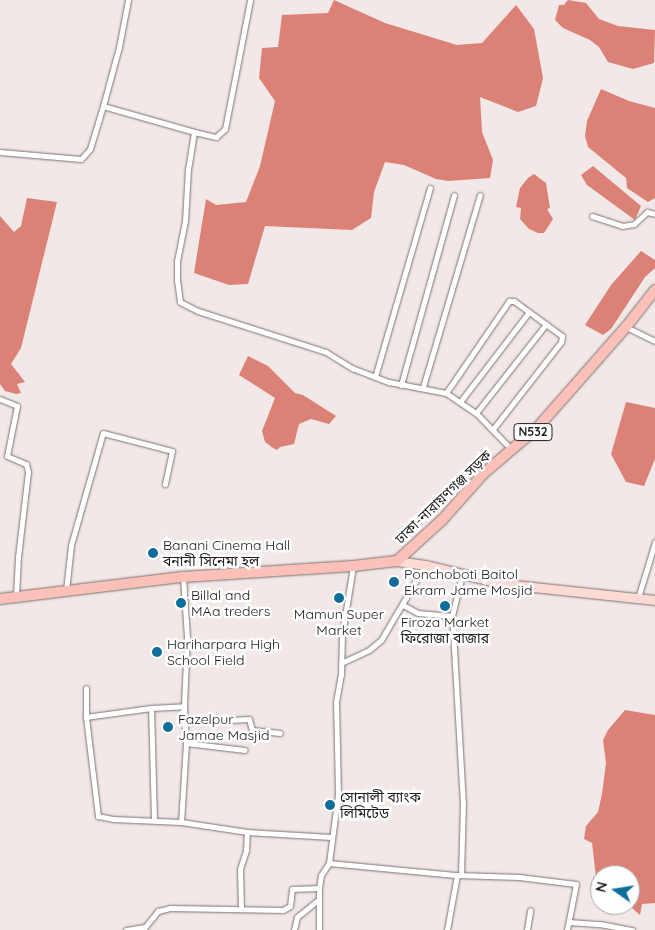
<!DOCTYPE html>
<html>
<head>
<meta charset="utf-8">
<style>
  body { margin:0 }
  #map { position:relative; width:655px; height:930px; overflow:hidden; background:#f2e8e7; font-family:Quicksand,"Noto Sans Bengali",sans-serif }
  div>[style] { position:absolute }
  .water>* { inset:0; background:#dc8176 }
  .roads { filter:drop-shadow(0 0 1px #7b7371) drop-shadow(0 0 1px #7b7371) }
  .street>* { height:5px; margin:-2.5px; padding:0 2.5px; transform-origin:2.5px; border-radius:2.5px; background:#fff }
  .primary>* { height:9px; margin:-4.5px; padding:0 4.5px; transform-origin:4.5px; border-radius:4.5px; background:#fddad4 }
  .highway>* { height:10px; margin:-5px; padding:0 5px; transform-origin:5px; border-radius:5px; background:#fbc1b8 }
  .dots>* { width:14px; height:14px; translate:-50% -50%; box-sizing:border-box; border:2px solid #fff; border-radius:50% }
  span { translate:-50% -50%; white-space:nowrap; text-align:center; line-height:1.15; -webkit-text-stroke:5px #fff; paint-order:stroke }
  .shield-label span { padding:1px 4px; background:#fff; border:1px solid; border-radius:4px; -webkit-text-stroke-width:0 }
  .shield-label { font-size:12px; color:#201c1c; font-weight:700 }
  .street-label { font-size:14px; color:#201c1c }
  .poi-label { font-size:14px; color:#201c1c }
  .left { translate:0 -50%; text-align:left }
  .north { position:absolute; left:590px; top:865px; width:50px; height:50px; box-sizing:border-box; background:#fff; border:1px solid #a6a4a4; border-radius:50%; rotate:283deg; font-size:14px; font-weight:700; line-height:20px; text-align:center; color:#201c1c }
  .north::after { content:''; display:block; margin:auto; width:18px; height:22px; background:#0d6d9b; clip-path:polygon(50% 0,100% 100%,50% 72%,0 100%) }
</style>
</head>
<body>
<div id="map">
  <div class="water">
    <div style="clip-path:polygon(334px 0,385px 23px,457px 45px,482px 43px,516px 5px,534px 29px,543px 78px,536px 106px,518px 112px,480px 97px,482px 132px,493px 160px,490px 178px,448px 181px,436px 179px,404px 165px,385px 162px,374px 192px,371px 218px,352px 230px,265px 226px,248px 284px,229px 285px,194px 273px,206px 199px,216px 205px,246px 202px,260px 166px,275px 101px,259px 78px,262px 48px,278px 47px,282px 15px,328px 13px)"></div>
    <div style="clip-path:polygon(568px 0,586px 3px,599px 19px,618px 26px,655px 30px,654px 63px,633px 69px,608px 62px,599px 47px,590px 40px,563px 28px,555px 20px,559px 5px,564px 5px)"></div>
    <div style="clip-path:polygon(601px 89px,629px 101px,655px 108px,655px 198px,648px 202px,627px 188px,626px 178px,588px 147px,585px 136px,587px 121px)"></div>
    <div style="clip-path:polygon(593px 166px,641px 206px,635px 220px,587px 185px,581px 175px)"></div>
    <div style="clip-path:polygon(534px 174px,546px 183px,550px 208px,547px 209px,553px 219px,544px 233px,538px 233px,529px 229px,520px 219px,521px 208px,516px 207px,520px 188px,528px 178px)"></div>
    <div style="clip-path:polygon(27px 198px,57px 202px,21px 348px,11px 364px,25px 382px,17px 384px,21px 393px,16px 394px,5px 391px,0 384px,0 216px,14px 232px,21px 226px)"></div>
    <div style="clip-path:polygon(641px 251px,655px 260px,655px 268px,645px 277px,611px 329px,603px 335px,585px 325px,611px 285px)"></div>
    <div style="clip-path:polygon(248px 356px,268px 366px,295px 393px,303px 395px,336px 416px,329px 424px,311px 419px,299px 424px,294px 444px,280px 447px,277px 450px,273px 448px,265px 442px,262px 431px,275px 398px,239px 375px)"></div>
    <div style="clip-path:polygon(626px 402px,655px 408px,655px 459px,644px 486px,626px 482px,611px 454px)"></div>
    <div style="clip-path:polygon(625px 710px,655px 715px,655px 903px,642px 904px,640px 915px,632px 908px,623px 905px,630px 905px,630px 875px,600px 875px,600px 885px,597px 886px,592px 843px,584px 839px,586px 826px,598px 812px,602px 794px,606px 763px,603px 740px,608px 730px)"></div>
  </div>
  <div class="roads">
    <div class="street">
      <div style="left:128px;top:0;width:48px;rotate:100.8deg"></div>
      <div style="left:119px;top:47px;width:61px;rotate:105.2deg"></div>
      <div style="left:103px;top:106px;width:95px;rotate:15.9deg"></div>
      <div style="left:194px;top:132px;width:36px;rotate:99deg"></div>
      <div style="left:188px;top:168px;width:53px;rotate:93.2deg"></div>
      <div style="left:185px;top:221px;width:41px;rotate:101.3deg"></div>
      <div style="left:177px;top:261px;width:19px;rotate:90deg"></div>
      <div style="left:177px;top:280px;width:22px;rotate:82deg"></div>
      <div style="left:180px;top:302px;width:20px;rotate:27deg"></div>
      <div style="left:198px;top:311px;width:134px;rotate:17.8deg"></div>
      <div style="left:326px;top:352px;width:31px;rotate:32deg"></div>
      <div style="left:352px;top:368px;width:40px;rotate:21deg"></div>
      <div style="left:389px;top:382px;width:58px;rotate:10.9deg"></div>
      <div style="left:446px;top:393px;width:36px;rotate:34deg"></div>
      <div style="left:476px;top:413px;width:52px;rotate:45.8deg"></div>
      <div style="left:194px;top:132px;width:23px;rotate:13deg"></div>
      <div style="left:216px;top:137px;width:12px;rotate:-42deg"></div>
      <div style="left:225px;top:129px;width:131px;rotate:-79deg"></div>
      <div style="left:0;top:152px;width:81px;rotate:4.9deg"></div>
      <div style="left:81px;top:159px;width:13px;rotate:-48deg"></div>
      <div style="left:90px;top:149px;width:45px;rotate:-73.2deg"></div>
      <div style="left:592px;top:216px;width:32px;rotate:18deg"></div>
      <div style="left:622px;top:226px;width:12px;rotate:-9deg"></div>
      <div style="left:634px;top:224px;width:18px;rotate:-43deg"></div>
      <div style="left:647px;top:212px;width:8px;rotate:14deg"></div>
      <div style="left:626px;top:327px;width:32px;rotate:26deg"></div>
      <div style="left:375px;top:377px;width:197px;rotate:-73.8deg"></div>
      <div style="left:401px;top:385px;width:197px;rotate:-74.4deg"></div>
      <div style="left:423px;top:387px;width:200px;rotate:-73.5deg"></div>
      <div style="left:446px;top:393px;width:112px;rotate:-55.6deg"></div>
      <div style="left:509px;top:301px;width:5px"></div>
      <div style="left:514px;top:301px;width:59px;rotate:36.1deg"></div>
      <div style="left:562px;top:336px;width:6px;rotate:99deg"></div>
      <div style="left:561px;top:342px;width:110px;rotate:128deg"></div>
      <div style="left:0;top:399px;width:18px;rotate:22deg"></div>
      <div style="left:17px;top:406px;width:51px;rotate:101.3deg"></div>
      <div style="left:7px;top:456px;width:21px;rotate:23deg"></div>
      <div style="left:26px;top:464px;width:8px;rotate:76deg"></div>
      <div style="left:28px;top:472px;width:86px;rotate:96.7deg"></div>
      <div style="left:18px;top:557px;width:40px;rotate:92.9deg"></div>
      <div style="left:460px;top:402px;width:113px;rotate:-52.5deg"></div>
      <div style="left:476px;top:413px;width:113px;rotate:-51.8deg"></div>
      <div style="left:183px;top:577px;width:60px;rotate:86.2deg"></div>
      <div style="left:187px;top:637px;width:69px;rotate:92.5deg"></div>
      <div style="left:184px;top:706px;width:37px;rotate:87deg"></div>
      <div style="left:186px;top:743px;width:79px;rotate:93.6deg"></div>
      <div style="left:181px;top:822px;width:67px;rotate:8.6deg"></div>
      <div style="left:247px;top:832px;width:84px;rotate:3.4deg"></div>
      <div style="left:66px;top:591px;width:46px;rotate:-83.8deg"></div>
      <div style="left:71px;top:545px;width:116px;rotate:-74.1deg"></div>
      <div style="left:103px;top:433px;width:71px;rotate:14.6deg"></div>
      <div style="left:172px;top:451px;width:34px;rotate:102deg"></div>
      <div style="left:638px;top:598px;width:59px;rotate:-73.1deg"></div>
      <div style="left:403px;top:605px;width:17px;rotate:28deg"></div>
      <div style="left:418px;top:613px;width:34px;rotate:5deg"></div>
      <div style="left:341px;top:663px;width:31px;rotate:-25deg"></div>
      <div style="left:369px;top:650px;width:16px;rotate:-40deg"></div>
      <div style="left:381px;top:640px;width:87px;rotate:-59.6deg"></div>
      <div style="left:86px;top:688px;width:29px;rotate:90deg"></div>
      <div style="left:151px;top:708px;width:33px;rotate:-3deg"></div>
      <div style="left:186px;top:722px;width:63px;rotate:-2.7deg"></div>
      <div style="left:249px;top:719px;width:11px;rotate:75deg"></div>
      <div style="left:252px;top:730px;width:28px;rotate:6deg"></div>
      <div style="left:186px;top:743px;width:59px;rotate:6.8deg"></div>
      <div style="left:154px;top:820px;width:112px;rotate:-91.5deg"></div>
      <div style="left:151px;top:708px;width:66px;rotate:172.1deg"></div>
      <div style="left:86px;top:717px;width:100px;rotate:83.1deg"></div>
      <div style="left:98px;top:816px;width:15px;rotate:11deg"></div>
      <div style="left:113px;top:819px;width:68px;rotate:2.5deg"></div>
      <div style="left:329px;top:863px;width:129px;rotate:5.4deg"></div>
      <div style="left:457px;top:875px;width:62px;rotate:1.8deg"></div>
      <div style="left:519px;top:877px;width:57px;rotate:7deg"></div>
      <div style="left:576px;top:884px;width:47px;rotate:101.1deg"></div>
      <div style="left:461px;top:875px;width:71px;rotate:-88.4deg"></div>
      <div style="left:463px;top:804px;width:188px;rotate:-93.3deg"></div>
      <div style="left:452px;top:616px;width:42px;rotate:-76.3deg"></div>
      <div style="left:241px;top:909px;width:40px;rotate:-91.4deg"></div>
      <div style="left:240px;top:869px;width:20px;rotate:-72deg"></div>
      <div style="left:246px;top:850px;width:18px;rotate:-87deg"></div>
      <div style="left:569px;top:922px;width:31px;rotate:4deg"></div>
      <div style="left:600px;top:924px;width:33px;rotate:11deg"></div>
      <div style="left:126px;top:930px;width:19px;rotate:-9deg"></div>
      <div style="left:145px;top:927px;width:21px;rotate:-51deg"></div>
      <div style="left:158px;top:911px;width:12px;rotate:-14deg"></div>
      <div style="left:170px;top:908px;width:113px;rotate:1deg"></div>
      <div style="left:283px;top:910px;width:8px;rotate:-30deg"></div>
      <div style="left:290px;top:906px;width:17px;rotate:-83deg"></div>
      <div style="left:292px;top:889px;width:27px;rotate:-2deg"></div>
      <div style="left:294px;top:930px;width:13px;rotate:-77deg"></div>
      <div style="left:297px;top:917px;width:28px;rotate:-39deg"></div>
      <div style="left:319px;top:930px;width:42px;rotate:-90deg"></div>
      <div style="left:319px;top:888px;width:13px;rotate:-81deg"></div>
      <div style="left:321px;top:875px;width:14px;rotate:-56deg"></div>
      <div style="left:329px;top:863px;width:70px;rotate:-82.6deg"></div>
      <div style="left:338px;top:794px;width:92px;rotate:-91.2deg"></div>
      <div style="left:336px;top:702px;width:27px;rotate:-80deg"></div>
      <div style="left:341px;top:675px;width:40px;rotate:-88.6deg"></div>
      <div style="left:342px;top:635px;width:70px;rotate:-80.9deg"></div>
      <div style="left:447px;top:930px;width:56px;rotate:-79.7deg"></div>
      <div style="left:527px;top:930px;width:20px;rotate:-81deg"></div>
    </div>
    <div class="primary">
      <div style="left:397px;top:561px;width:28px;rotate:8deg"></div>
      <div style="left:425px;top:565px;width:82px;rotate:13.4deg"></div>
      <div style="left:505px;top:584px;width:151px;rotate:6.1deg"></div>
    </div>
    <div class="highway">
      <div style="left:0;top:599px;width:184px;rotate:-6.9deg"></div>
      <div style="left:183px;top:577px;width:170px;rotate:-3.7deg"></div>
      <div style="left:353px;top:566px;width:44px;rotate:-6.5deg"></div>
      <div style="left:397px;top:561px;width:62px;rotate:-42.4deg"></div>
      <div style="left:443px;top:519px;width:60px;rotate:-48.4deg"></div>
      <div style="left:483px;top:474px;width:72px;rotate:-40.5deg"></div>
      <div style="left:538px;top:427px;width:133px;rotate:-48.7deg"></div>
      <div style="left:626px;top:327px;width:47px;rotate:-51.9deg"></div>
    </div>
  </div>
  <div class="dots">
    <div style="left:153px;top:553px;background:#0d6d9b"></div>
    <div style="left:394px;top:582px;background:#0d6d9b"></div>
    <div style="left:339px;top:598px;background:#0d6d9b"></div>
    <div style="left:181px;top:603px;background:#0d6d9b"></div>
    <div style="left:445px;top:606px;background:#0d6d9b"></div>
    <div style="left:157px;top:652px;background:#0d6d9b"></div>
    <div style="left:168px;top:727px;background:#0d6d9b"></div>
    <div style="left:330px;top:805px;background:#0d6d9b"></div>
  </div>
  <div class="shield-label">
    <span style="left:533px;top:432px">N532</span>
  </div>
  <div class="street-label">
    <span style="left:443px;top:497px;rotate:-44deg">ঢাকা-নারায়ণগঞ্জ সড়ক</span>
  </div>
  <div class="poi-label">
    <span class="left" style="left:163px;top:553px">Banani Cinema Hall<br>বনানী সিনেমা হল</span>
    <span class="left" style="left:404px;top:582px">Ponchoboti Baitol<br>Ekram Jame Mosjid</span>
    <span class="left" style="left:191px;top:603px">Billal and<br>MAa treders</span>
    <span style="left:339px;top:622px">Mamun Super<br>Market</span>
    <span style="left:445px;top:630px">Firoza Market<br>ফিরোজা বাজার</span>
    <span class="left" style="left:167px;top:652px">Hariharpara High<br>School Field</span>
    <span class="left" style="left:178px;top:727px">Fazelpur<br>Jamae Masjid</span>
    <span class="left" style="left:340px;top:805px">সোনালী ব্যাংক<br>লিমিটেড</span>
  </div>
  <div class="north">N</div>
</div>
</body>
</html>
